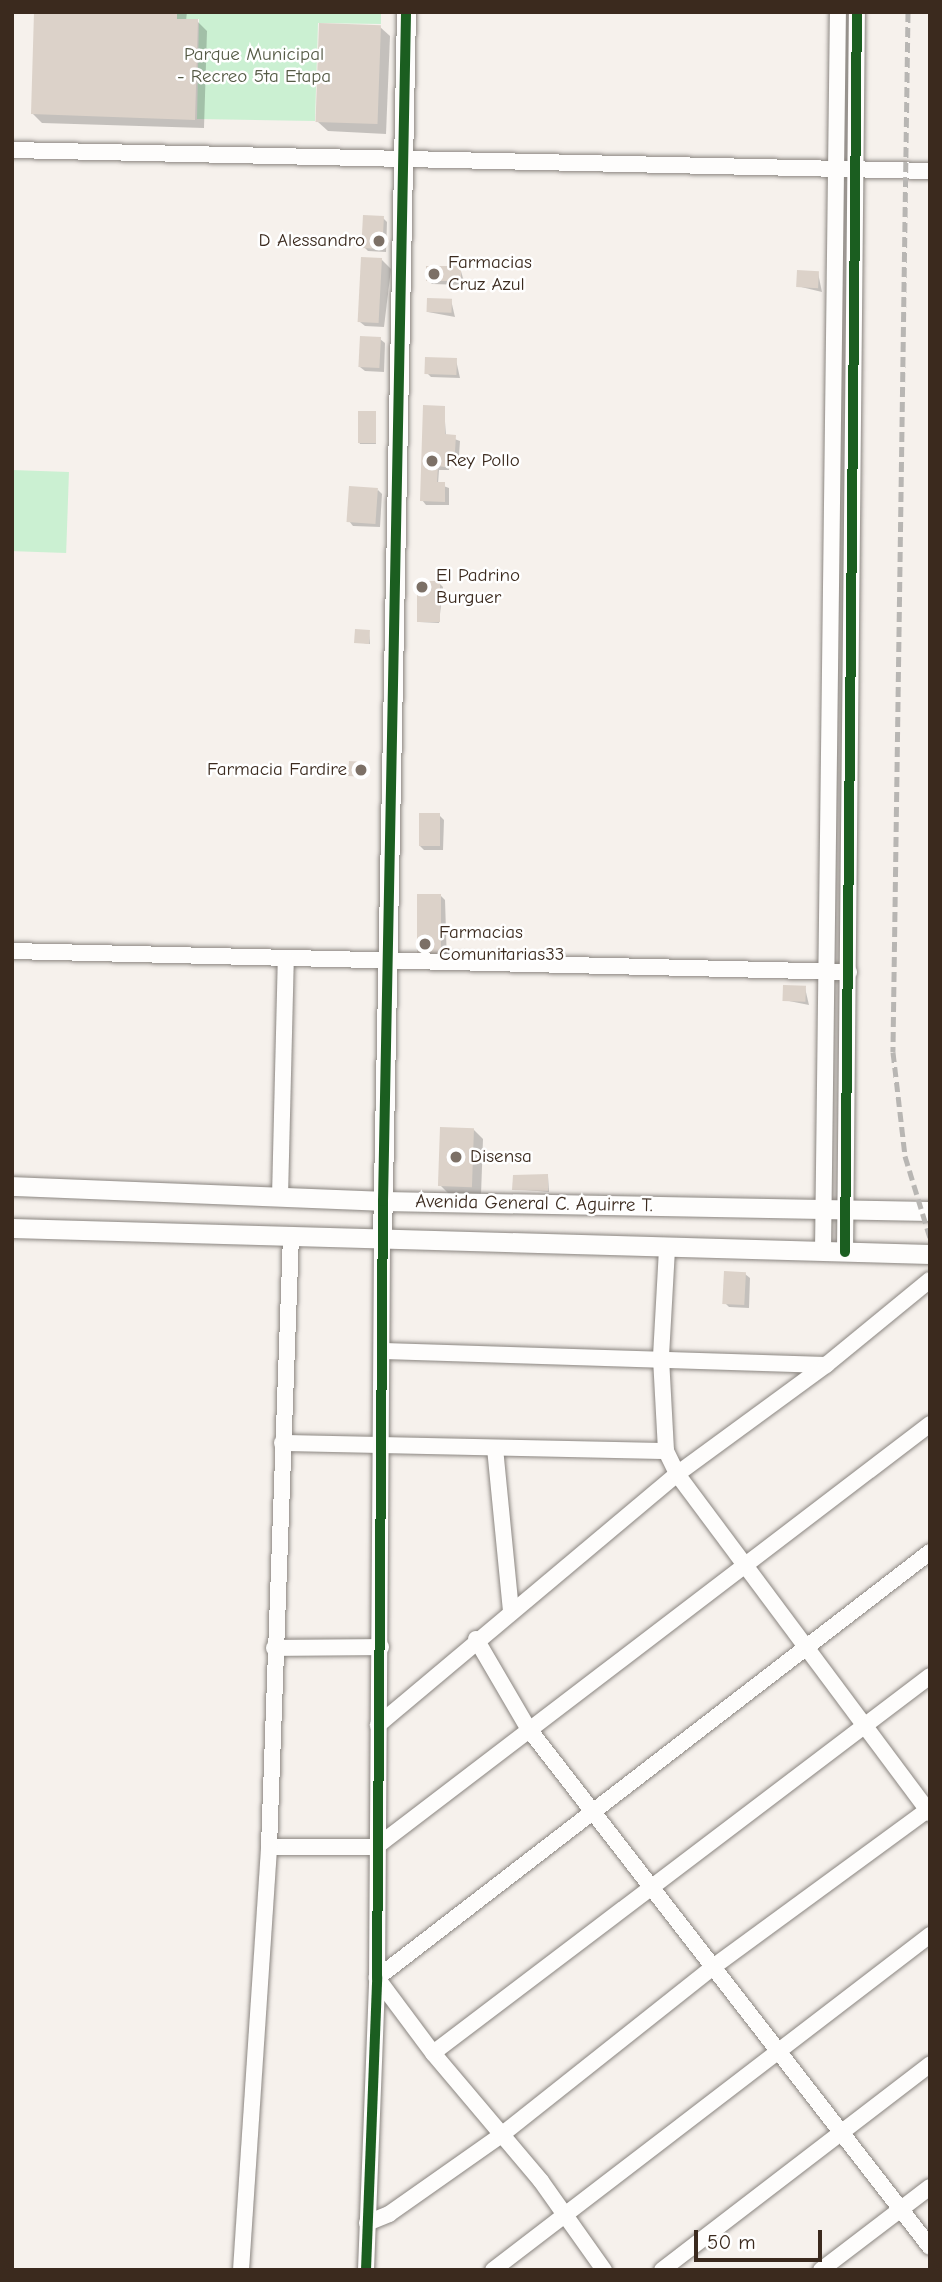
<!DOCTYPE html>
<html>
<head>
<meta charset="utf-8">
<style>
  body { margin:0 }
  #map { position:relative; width:942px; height:2282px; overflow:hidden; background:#f6f1ec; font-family:"Comic Neue",sans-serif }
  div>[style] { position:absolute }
  .green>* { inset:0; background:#cbf0d2; transform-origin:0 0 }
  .shadow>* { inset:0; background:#0003 }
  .building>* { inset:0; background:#dcd2c9; transform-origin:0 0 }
  .roads { filter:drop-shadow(0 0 2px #8a8580) drop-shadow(0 0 2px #8a8580) }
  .minor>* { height:16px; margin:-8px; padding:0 8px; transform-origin:8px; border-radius:8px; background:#fefdfc }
  .tertiary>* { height:19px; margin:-9.5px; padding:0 9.5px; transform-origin:9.5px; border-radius:9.5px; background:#fefdfc }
  .rail>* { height:5px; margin-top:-2.5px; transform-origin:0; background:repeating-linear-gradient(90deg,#b8b6b3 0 10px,transparent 0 15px) }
  .cycleway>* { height:10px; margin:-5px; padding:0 5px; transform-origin:5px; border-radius:5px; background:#1b5e20 }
  .dots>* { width:19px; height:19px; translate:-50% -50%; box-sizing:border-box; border:4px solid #fff; border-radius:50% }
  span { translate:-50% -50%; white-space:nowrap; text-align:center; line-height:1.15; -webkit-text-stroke:5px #fff; paint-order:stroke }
  .park-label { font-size:19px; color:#565b46 }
  .poi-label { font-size:19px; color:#3b2a1e }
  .right { translate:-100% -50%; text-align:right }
  .left { translate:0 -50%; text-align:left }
  .street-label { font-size:19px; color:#3b2a1e }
  .frame { position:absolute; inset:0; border:14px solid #3b2a1e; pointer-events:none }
  .scale { position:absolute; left:694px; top:2230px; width:128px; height:32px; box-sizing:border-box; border:4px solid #3b2a1e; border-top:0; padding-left:9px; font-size:21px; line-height:24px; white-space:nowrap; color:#3b2a1e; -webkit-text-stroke:5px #fff; paint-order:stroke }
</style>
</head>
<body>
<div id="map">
  <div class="green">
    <div style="clip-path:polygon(177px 12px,381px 12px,381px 24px,318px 23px,315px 121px,197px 119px,199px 19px,177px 19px)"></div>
    <div style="left:12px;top:470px;width:57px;height:81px;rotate:2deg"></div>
  </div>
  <div class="shadow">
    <div style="clip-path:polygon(36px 12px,187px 12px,186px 21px,197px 21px,207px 31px,204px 128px,42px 123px,32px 113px)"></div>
    <div style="clip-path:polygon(380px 27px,390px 36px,386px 134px,328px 131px,318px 122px)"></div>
    <div style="clip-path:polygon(383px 218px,387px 222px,386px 252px,368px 251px,364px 247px)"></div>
    <div style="clip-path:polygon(381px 259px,391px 269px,384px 327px,365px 326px,360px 322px)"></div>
    <div style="clip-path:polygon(460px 268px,465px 285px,432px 284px,428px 280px)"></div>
    <div style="clip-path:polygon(818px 273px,822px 292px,797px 286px)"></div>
    <div style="clip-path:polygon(451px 300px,455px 317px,428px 312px)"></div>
    <div style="clip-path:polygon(380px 339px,385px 343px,384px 372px,365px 371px,360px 367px)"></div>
    <div style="clip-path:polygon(456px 360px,460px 378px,431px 377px,427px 373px)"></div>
    <div style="clip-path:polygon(444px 407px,446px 436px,460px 441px,459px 456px,450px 455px,449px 470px,439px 470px,438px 484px,449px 488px,449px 505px,426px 505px,422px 500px)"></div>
    <div style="clip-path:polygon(375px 413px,376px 444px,360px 444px,359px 442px)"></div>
    <div style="clip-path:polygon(378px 490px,382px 494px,380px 527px,353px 526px,349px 521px)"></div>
    <div style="clip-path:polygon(439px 583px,443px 587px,439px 623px,419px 622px)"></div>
    <div style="clip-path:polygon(369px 632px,370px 644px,357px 642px)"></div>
    <div style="clip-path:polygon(364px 763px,365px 777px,350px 775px)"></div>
    <div style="clip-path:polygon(439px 815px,444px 820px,443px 850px,424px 850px,419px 845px)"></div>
    <div style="clip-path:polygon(441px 896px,445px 900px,447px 963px,426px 963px)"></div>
    <div style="clip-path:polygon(805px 988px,809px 1005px,784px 1000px)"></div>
    <div style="clip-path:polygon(473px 1129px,483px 1139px,481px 1195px,450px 1195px,440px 1185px)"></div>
    <div style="clip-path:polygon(548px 1176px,549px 1192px,514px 1189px)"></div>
    <div style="clip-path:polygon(745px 1274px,750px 1278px,749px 1308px,729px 1307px,725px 1303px)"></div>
  </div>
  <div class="building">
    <div style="clip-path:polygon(34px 12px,177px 12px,177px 19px,198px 19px,195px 120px,31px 114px)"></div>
    <div style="left:319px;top:23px;width:62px;height:99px;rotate:2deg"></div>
    <div style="left:363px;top:215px;width:21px;height:33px;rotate:3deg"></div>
    <div style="left:361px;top:257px;width:21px;height:65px;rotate:3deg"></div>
    <div style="left:426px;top:266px;width:35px;height:15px"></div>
    <div style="left:797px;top:270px;width:22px;height:17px;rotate:3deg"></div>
    <div style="left:427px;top:298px;width:25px;height:14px;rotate:2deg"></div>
    <div style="left:360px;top:336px;width:21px;height:31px;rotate:3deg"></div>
    <div style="left:425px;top:357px;width:32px;height:17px;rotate:2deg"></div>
    <div style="clip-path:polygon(423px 405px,445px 406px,445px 434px,456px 435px,455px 452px,446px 452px,445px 467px,438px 466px,437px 482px,445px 482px,445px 502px,420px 501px)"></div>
    <div style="left:358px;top:411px;width:18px;height:32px"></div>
    <div style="left:349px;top:486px;width:29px;height:36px;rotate:4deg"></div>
    <div style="left:417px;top:581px;width:23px;height:41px"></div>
    <div style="left:355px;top:629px;width:15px;height:14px;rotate:4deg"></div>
    <div style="left:349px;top:761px;width:16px;height:15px;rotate:4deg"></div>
    <div style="left:419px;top:813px;width:21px;height:33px"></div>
    <div style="left:417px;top:894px;width:24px;height:60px"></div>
    <div style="left:783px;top:985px;width:23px;height:16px;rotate:2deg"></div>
    <div style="left:440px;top:1127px;width:34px;height:59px;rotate:2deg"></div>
    <div style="clip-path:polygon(548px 1174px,548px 1191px,512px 1190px,513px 1175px)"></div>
    <div style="left:724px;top:1271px;width:22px;height:33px;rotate:3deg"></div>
  </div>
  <div class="roads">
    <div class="minor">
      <div style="left:12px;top:150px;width:918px;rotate:1.31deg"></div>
      <div style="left:12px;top:951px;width:837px;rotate:1.44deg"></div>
      <div style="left:280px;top:1197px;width:238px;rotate:-88.6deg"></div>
      <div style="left:667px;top:1249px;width:109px;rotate:93.2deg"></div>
      <div style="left:661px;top:1358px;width:93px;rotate:86.9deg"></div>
      <div style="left:666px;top:1451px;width:25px;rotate:64deg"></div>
      <div style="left:677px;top:1474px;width:423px;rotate:53.3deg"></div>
      <div style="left:823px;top:1251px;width:1239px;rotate:-89.31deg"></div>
      <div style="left:845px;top:1252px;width:1240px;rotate:-89.45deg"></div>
      <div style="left:384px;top:1351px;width:442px;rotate:1.8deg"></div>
      <div style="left:282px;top:1443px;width:384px;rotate:1.2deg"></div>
      <div style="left:495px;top:1448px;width:163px;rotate:84.4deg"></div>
      <div style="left:476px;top:1639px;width:103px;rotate:59.7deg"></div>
      <div style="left:528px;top:1728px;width:656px;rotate:52.24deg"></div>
      <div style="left:274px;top:1648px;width:107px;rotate:-0.5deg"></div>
      <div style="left:378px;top:1725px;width:390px;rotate:-40deg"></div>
      <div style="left:677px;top:1474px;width:185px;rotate:-36.2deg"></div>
      <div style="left:826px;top:1365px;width:134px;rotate:-39.3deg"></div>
      <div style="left:269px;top:1847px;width:107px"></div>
      <div style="left:376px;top:1847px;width:697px;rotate:-37.36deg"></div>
      <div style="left:433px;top:2053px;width:624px;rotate:-37.18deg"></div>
      <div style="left:367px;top:2223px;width:24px;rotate:-22deg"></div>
      <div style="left:389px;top:2214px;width:136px;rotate:-35.1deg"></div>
      <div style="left:500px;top:2136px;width:272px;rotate:-38.4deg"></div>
      <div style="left:713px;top:1967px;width:269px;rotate:-36.2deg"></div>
      <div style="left:241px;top:2270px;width:424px;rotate:-86.2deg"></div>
      <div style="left:269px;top:1847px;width:611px;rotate:-87.94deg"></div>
      <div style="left:366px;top:2270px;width:292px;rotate:-87.8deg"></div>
      <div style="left:377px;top:1978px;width:739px;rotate:-89.61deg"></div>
      <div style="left:493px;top:2270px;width:551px;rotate:-37.47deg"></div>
      <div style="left:604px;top:2270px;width:109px;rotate:-125.3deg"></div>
      <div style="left:541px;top:2181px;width:167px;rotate:-130.2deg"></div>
      <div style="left:433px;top:2053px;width:94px;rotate:-126.7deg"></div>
      <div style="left:377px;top:1978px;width:698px;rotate:-37.61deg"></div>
      <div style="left:662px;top:2270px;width:338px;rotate:-37.5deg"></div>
      <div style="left:821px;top:2270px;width:137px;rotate:-37.3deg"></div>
    </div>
    <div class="tertiary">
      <div style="left:12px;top:1186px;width:371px;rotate:2.3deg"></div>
      <div style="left:383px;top:1201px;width:547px;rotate:1.05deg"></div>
      <div style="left:12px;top:1228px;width:918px;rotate:1.62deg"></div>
      <div style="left:382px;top:1239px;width:1227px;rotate:-88.88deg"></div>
    </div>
  </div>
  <div class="rail">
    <div style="left:908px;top:12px;width:1040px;rotate:90.83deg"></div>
    <div style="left:893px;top:1052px;width:105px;rotate:83.4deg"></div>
    <div style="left:905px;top:1156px;width:86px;rotate:73deg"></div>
  </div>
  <div class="cycleway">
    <div style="left:845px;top:1252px;width:1240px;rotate:-89.45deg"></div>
    <div style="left:366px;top:2270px;width:292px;rotate:-87.8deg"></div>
    <div style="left:377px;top:1978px;width:777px;rotate:-89.56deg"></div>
    <div style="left:383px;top:1201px;width:1189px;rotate:-88.89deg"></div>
  </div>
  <div class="dots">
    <div style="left:379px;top:241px;background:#7c7066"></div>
    <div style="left:434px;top:274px;background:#7c7066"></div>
    <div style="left:432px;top:461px;background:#7c7066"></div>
    <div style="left:422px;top:587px;background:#7c7066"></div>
    <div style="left:361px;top:770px;background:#7c7066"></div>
    <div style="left:425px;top:944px;background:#7c7066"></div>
    <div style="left:456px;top:1157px;background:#7c7066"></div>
  </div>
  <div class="park-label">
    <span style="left:254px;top:66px">Parque Municipal<br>- Recreo 5ta Etapa</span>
  </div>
  <div class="poi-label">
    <span class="right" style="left:365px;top:241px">D Alessandro</span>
    <span class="left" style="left:448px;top:274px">Farmacias<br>Cruz Azul</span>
    <span class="left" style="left:446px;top:461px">Rey Pollo</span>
    <span class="left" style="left:436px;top:587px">El Padrino<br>Burguer</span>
    <span class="right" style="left:347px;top:770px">Farmacia Fardire</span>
    <span class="left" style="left:439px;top:944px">Farmacias<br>Comunitarias33</span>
    <span class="left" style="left:470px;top:1157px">Disensa</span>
  </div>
  <div class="street-label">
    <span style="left:534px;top:1204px;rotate:1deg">Avenida General C. Aguirre T.</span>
  </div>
  <div class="frame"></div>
  <div class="scale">50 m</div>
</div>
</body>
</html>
